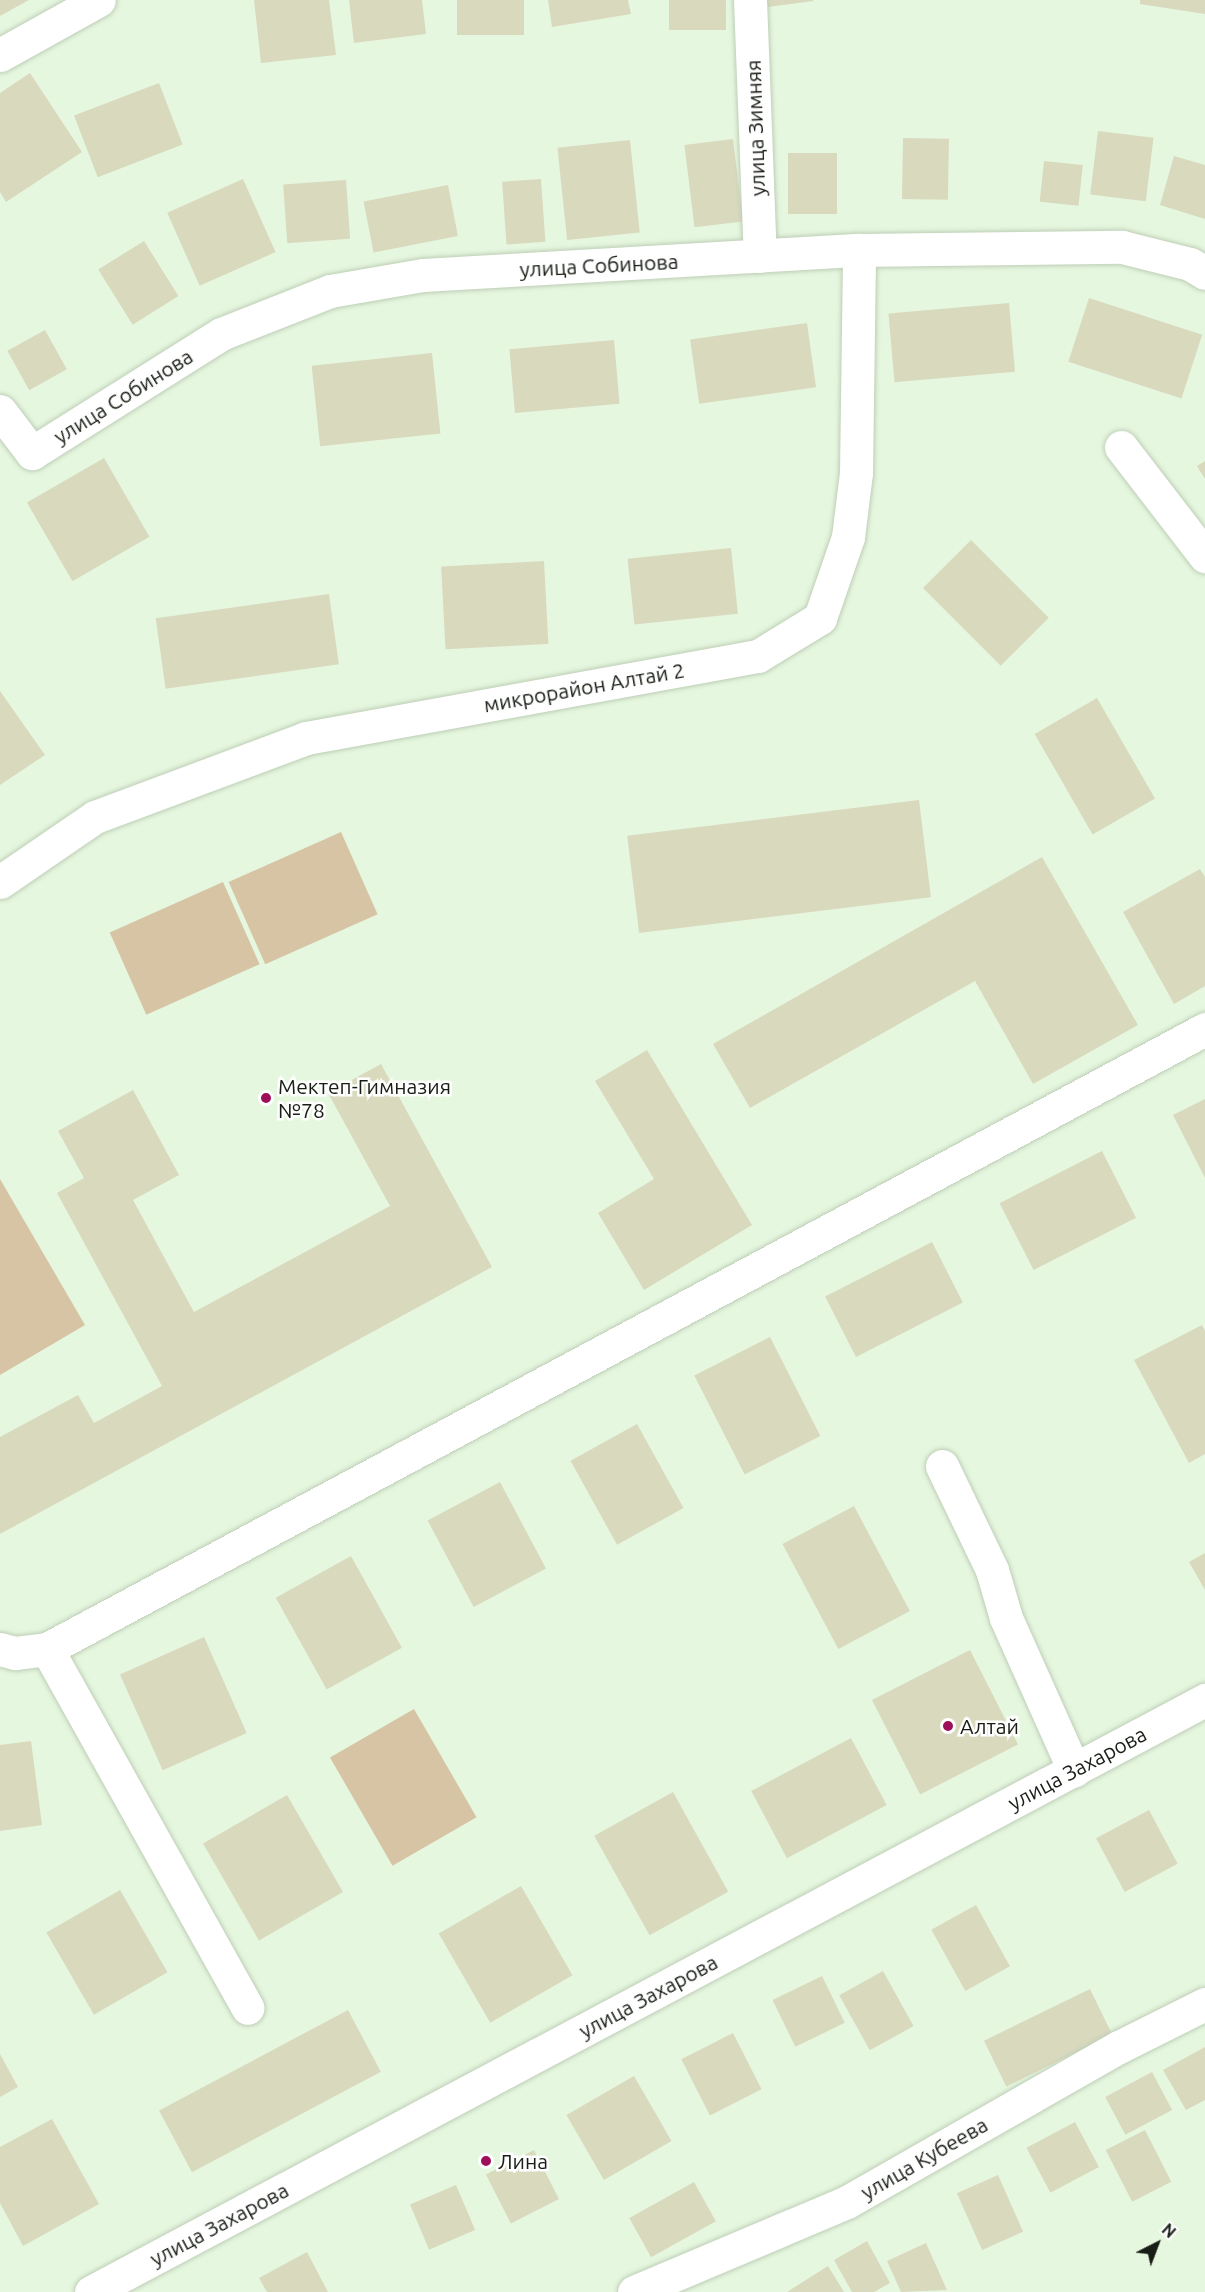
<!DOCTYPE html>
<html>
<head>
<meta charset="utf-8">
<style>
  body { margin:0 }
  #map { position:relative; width:1205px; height:2292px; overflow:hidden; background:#e6f7df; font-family:Ubuntu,sans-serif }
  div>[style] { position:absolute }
  .green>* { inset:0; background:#d6c4a5; transform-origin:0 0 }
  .building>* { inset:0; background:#d9d9be; transform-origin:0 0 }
  .roads { filter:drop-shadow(0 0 2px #beceb7) drop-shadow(0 0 2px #beceb7) }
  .minor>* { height:33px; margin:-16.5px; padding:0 16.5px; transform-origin:16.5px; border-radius:16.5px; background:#fff }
  .dots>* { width:16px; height:16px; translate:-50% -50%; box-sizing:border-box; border:3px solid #fefefe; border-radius:50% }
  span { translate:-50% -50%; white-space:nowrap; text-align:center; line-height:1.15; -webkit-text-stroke:5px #fefefe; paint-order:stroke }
  .street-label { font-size:21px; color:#181d15 }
  .poi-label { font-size:21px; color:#181d15 }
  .left { translate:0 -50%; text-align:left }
  .north { position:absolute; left:1127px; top:2214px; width:60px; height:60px; -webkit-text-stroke:4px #fefefe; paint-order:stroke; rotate:42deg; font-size:16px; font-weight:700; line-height:24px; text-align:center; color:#181d15 }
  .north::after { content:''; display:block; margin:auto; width:21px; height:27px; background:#181d15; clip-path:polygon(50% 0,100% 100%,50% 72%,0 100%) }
</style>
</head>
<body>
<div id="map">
  <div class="green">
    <div style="left:341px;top:832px;width:90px;height:123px;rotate:66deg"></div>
    <div style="left:223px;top:882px;width:90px;height:124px;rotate:66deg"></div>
    <div style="clip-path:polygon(0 1179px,85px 1325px,0 1375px)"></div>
    <div style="left:414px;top:1709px;width:125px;height:97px;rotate:60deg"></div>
  </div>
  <div class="building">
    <div style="clip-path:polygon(0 0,29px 0,0 16px)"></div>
    <div style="clip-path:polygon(254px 0,329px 0,336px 55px,261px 63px)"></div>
    <div style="clip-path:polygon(349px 0,422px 0,426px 34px,354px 43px)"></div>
    <div style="left:457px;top:0;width:67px;height:35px"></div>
    <div style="clip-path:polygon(548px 0,628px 0,631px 14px,552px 27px)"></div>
    <div style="left:669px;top:0;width:57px;height:30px"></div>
    <div style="clip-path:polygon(767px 0,813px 0,813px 1px,768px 7px)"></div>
    <div style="clip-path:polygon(1140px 0,1205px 0,1205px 14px,1140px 4px)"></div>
    <div style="clip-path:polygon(30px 73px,82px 152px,6px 202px,0 192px,0 93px)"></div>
    <div style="left:159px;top:83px;width:66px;height:91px;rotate:69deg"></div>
    <div style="left:1098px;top:131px;width:56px;height:64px;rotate:7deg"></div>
    <div style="left:903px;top:138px;width:46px;height:61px;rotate:1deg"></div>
    <div style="left:733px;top:139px;width:83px;height:49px;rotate:83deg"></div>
    <div style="left:630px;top:140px;width:93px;height:73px;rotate:84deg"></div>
    <div style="left:788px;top:153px;width:49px;height:61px"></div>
    <div style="clip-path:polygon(1174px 156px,1205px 165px,1205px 219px,1160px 205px)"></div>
    <div style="left:1044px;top:161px;width:39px;height:41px;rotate:6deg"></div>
    <div style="left:243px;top:179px;width:80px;height:83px;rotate:66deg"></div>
    <div style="left:541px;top:179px;width:63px;height:39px;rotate:86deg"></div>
    <div style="left:346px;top:180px;width:59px;height:63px;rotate:86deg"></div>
    <div style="left:448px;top:185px;width:52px;height:86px;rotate:79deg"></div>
    <div style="left:144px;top:241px;width:65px;height:54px;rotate:58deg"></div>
    <div style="left:1089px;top:298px;width:119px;height:67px;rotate:18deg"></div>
    <div style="left:1009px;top:303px;width:69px;height:121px;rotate:85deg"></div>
    <div style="left:807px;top:323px;width:65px;height:118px;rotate:82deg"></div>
    <div style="left:45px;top:330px;width:45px;height:43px;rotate:61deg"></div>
    <div style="left:614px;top:340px;width:64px;height:105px;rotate:85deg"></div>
    <div style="left:432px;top:353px;width:81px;height:121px;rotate:84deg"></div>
    <div style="left:104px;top:458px;width:91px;height:89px;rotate:60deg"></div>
    <div style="clip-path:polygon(1205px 461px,1205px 479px,1197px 466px)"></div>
    <div style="left:971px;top:540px;width:110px;height:68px;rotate:45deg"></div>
    <div style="left:731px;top:548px;width:66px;height:104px;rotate:84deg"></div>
    <div style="left:544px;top:561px;width:83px;height:103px;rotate:87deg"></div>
    <div style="left:329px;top:594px;width:71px;height:175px;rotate:82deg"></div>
    <div style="clip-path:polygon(0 691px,45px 755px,0 785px)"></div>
    <div style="left:1097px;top:698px;width:116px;height:72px;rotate:60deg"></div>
    <div style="left:919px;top:800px;width:98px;height:294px;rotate:83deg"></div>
    <div style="clip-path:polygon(1042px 857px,1138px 1025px,1033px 1084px,975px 981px,750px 1108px,713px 1044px)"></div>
    <div style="clip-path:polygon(1200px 869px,1205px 877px,1205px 986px,1174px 1004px,1123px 912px)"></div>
    <div style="clip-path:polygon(647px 1050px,752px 1225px,644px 1290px,598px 1213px,654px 1179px,595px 1081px)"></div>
    <div style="clip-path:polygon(381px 1064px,492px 1267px,0 1534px,0 1437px,78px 1395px,94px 1423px,162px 1386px,57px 1193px,84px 1178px,58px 1131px,133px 1090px,179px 1175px,133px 1200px,194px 1312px,390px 1206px,328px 1093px)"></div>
    <div style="clip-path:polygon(1205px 1099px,1205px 1178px,1173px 1115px)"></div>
    <div style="left:1102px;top:1151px;width:75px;height:115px;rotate:63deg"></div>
    <div style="left:932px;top:1242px;width:68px;height:120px;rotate:63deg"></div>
    <div style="clip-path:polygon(1202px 1325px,1205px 1331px,1205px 1454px,1189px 1463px,1134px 1360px)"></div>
    <div style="left:770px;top:1337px;width:111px;height:85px;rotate:63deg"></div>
    <div style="left:637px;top:1424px;width:96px;height:76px;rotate:61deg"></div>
    <div style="left:500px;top:1482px;width:98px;height:82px;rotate:62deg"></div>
    <div style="left:854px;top:1506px;width:119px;height:81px;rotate:62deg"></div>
    <div style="clip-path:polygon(1205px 1553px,1205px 1590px,1189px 1562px)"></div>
    <div style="left:351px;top:1556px;width:105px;height:86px;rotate:61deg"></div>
    <div style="left:204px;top:1637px;width:105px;height:92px;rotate:66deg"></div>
    <div style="left:970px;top:1650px;width:106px;height:110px;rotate:63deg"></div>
    <div style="left:851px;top:1738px;width:76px;height:113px;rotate:62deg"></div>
    <div style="clip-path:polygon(31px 1741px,42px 1825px,0 1831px,0 1745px)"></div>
    <div style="left:673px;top:1792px;width:114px;height:90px;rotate:61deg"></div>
    <div style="left:287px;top:1795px;width:112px;height:97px;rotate:60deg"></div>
    <div style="left:1149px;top:1810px;width:61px;height:60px;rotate:62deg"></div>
    <div style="left:521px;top:1886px;width:103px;height:95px;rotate:60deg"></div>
    <div style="left:120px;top:1890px;width:95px;height:85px;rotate:60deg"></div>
    <div style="left:976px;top:1905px;width:70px;height:51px;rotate:61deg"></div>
    <div style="left:883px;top:1971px;width:63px;height:50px;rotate:61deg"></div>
    <div style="left:822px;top:1976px;width:52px;height:55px;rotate:64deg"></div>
    <div style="left:1090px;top:1989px;width:51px;height:118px;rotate:64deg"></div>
    <div style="left:348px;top:2010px;width:70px;height:214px;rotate:62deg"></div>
    <div style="left:733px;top:2033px;width:63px;height:58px;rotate:63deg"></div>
    <div style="clip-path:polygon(1205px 2047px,1205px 2100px,1186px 2110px,1163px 2070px)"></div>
    <div style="clip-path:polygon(0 2054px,18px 2087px,0 2097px)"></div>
    <div style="left:1152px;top:2072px;width:43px;height:53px;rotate:62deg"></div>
    <div style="left:634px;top:2076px;width:75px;height:78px;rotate:60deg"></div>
    <div style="clip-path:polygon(52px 2119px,99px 2204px,23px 2246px,0 2203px,0 2147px)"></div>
    <div style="left:1075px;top:2122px;width:51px;height:55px;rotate:62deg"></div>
    <div style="left:1145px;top:2130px;width:58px;height:44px;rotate:63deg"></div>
    <div style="left:534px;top:2150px;width:55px;height:54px;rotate:63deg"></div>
    <div style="left:998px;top:2175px;width:62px;height:45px;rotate:66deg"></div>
    <div style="left:694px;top:2182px;width:45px;height:74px;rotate:61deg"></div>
    <div style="left:456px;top:2185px;width:49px;height:50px;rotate:67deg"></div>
    <div style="clip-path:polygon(867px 2241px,890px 2283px,874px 2292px,852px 2292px,834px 2260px)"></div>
    <div style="clip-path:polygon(926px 2243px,947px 2290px,901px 2292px,887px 2261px)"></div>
    <div style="clip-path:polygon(307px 2252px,328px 2292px,267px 2292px,259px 2278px)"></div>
    <div style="clip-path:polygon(828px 2266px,844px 2292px,787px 2292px)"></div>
  </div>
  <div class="roads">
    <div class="minor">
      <div style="left:750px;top:0;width:256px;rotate:87.8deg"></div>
      <div style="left:0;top:55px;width:113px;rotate:-29.1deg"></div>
      <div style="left:0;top:411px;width:53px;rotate:52.7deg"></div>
      <div style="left:32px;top:453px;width:223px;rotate:-32.2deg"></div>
      <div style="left:221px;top:334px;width:117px;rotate:-21.5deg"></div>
      <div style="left:330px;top:291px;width:94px;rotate:-9.8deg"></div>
      <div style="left:423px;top:275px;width:437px;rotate:-3.3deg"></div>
      <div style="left:859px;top:250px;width:263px;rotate:-0.7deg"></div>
      <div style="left:1122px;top:247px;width:70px;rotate:14deg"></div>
      <div style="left:1190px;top:264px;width:17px;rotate:31deg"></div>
      <div style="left:1121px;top:447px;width:138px;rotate:52.4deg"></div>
      <div style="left:0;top:882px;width:115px;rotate:-34.4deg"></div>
      <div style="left:95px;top:817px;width:225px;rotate:-20.5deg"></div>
      <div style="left:306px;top:738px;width:459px;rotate:-10.3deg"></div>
      <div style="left:758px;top:656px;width:73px;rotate:-31.5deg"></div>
      <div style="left:820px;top:618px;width:86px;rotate:-70.9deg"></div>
      <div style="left:848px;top:537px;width:64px;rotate:-82.9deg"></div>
      <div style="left:856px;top:473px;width:223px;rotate:-89.2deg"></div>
      <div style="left:942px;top:1466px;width:115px;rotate:64.3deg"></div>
      <div style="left:992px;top:1570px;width:50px;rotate:73.7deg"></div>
      <div style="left:1006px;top:1618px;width:167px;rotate:65.9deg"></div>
      <div style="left:0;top:1649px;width:16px;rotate:15deg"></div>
      <div style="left:15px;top:1653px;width:32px;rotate:-7deg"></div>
      <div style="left:47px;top:1649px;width:1314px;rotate:-28.16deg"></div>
      <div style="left:47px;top:1649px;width:411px;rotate:60.8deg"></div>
      <div style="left:91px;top:2292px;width:1262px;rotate:-27.99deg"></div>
      <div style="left:634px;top:2292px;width:231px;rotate:-22.9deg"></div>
      <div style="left:847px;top:2202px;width:313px;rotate:-29.7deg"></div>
      <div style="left:1119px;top:2047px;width:96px;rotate:-26.6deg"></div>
    </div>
  </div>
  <div class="dots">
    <div style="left:266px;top:1098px;background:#9e0f59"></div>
    <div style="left:948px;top:1726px;background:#9e0f59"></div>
    <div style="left:486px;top:2161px;background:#9e0f59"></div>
  </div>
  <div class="street-label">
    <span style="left:755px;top:128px;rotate:-92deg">улица Зимняя</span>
    <span style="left:599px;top:265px;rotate:-3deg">улица Собинова</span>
    <span style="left:123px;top:396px;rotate:-32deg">улица Собинова</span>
    <span style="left:584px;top:687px;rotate:-10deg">микрорайон Алтай 2</span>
    <span style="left:1077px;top:1768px;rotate:-28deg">улица Захарова</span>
    <span style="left:648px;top:1996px;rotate:-28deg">улица Захарова</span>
    <span style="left:924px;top:2158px;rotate:-30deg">улица Кубеева</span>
    <span style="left:219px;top:2224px;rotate:-28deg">улица Захарова</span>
  </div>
  <div class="poi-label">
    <span class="left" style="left:278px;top:1098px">Мектеп-Гимназия<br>№78</span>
    <span class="left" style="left:960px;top:1726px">Алтай</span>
    <span class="left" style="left:498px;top:2161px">Лина</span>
  </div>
  <div class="north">N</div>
</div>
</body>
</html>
